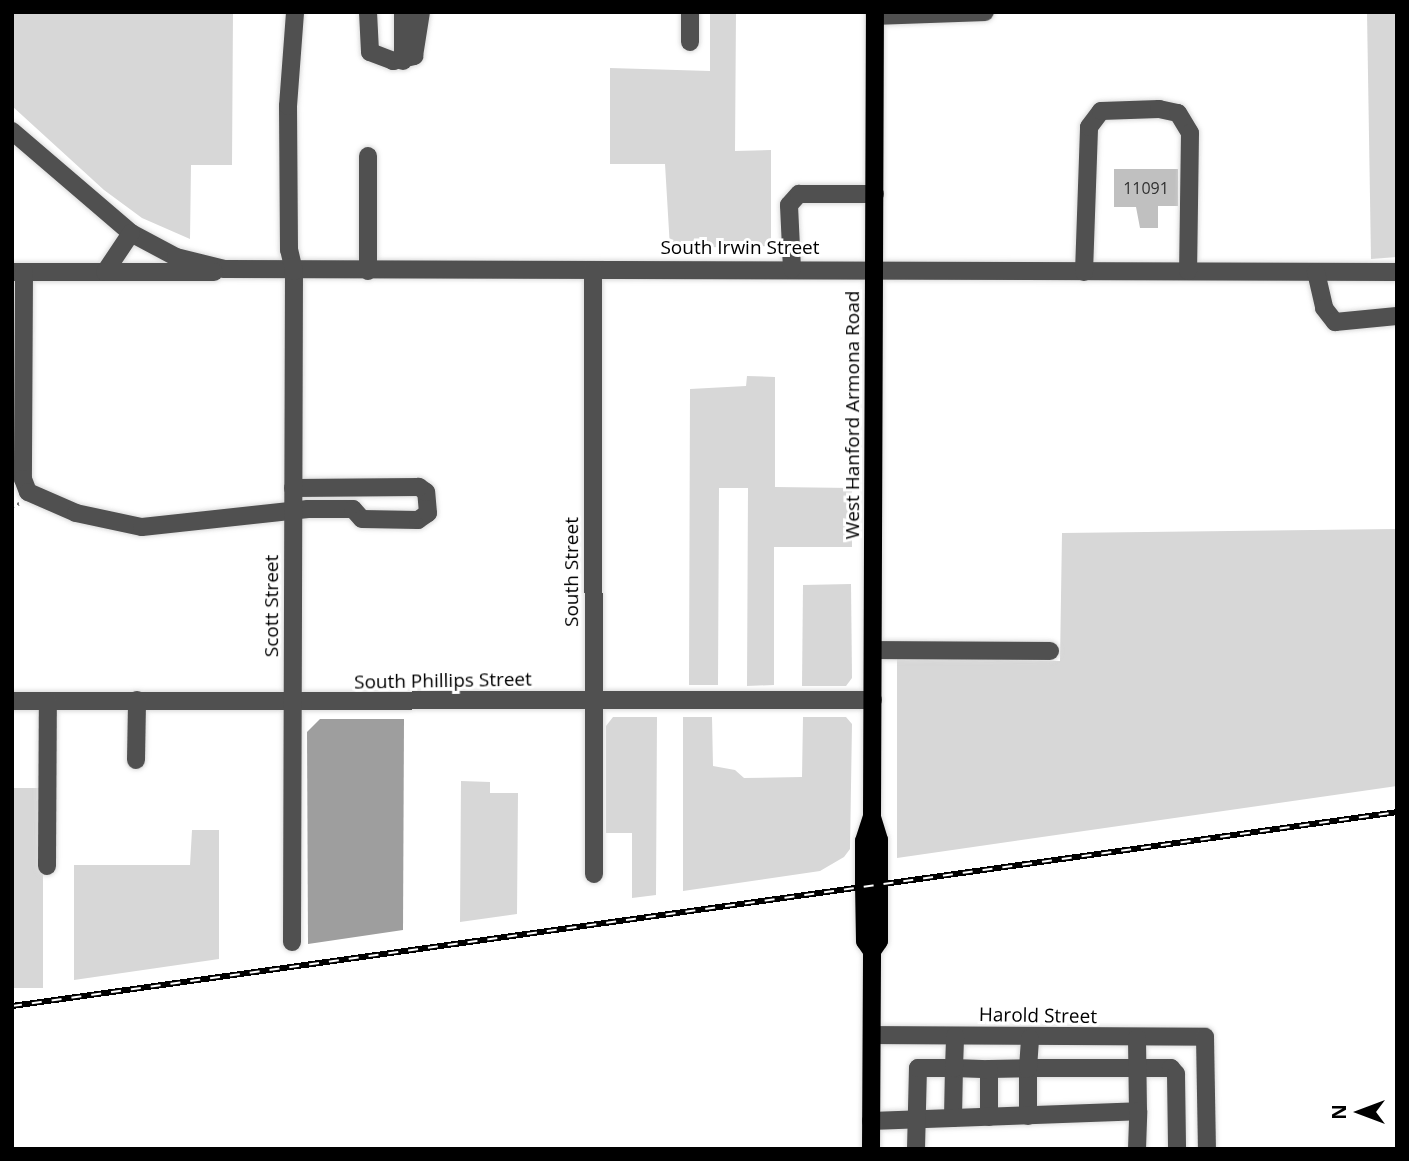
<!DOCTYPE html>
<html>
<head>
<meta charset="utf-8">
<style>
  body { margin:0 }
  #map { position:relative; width:1409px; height:1161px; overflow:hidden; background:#fff; font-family:"Open Sans",sans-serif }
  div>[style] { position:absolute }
  .green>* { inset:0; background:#d7d7d7; transform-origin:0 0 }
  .water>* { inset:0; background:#9e9e9e }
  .building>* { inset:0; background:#c0c0c0 }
  .path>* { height:2.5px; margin-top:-1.25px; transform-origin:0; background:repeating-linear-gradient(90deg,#727272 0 2px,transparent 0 5.5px) }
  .roads { filter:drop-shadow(0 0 2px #dbdbdb) drop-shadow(0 0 2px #dbdbdb) }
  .minor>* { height:18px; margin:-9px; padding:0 9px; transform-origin:9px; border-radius:9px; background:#505050 }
  .major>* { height:18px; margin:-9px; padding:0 9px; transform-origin:9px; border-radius:9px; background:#000 }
  .rail>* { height:6px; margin-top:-3px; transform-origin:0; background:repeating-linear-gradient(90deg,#fff 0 10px,#000 0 20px); box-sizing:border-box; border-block:2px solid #000 }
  span { translate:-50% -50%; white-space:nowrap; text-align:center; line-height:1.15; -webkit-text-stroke:6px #fff; paint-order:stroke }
  .number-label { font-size:16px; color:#303030 }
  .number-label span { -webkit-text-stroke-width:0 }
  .street-label { font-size:19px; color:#000 }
  .frame { position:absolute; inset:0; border:14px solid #000; pointer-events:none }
  .north { position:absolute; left:1325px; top:1077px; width:70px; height:70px; -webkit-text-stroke:5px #fff; paint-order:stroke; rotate:270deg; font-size:19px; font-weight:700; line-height:28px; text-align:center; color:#000 }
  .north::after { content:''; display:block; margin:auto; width:24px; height:32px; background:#000; clip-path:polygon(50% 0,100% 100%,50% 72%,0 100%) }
</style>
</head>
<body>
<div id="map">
  <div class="green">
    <div style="clip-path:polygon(12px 12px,233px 12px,232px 165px,191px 165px,190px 239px,142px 218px,104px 190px,12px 106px)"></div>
    <div style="clip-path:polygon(710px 12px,736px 12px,735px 151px,771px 150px,771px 246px,670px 248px,665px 164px,610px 164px,610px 68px,710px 71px)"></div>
    <div style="clip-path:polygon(1367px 12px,1397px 12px,1397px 257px,1371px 259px)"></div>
    <div style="clip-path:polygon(747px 376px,775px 377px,775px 487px,852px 488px,852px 547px,774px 547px,774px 685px,747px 686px,748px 488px,719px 488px,718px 685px,689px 685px,690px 389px,746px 386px)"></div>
    <div style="clip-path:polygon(1397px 529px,1397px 786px,897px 858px,897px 658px,1060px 661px,1062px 533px)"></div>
    <div style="clip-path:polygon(851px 584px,852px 678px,846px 686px,802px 686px,803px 585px)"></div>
    <div style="clip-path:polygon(613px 717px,657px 717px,656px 895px,632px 898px,632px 833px,606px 833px,606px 726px)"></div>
    <div style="clip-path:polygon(683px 717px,712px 717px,713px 766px,735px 770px,744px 778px,802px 777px,803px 717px,846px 717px,852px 724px,850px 849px,844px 857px,820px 871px,683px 891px)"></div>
    <div style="clip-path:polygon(461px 781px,490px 782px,490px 793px,518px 793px,517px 914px,460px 922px)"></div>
    <div style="left:12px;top:788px;width:31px;height:200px"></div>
    <div style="clip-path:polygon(192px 830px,219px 830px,219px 959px,74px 980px,74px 865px,190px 865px)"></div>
  </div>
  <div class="water">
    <div style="clip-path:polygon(320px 719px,404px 719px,403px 930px,308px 944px,307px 732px)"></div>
  </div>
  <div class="building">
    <div style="clip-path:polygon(1114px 169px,1178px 169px,1178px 206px,1158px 206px,1158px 228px,1140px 228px,1136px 207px,1114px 207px)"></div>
  </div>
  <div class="path">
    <div style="left:12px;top:506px;width:9px;rotate:-21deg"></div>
  </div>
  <div class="roads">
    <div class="minor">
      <div style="left:368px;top:12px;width:40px;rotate:87.1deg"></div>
      <div style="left:370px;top:52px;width:25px;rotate:21deg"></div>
      <div style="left:393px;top:61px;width:22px;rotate:-13deg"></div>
      <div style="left:414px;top:56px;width:45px;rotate:-81deg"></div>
      <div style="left:690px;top:12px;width:30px;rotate:90deg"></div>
      <div style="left:875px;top:16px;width:110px;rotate:-2.1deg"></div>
      <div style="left:403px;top:61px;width:49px;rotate:-90deg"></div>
      <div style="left:12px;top:131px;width:157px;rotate:40.6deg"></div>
      <div style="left:131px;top:233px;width:51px;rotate:28.1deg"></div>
      <div style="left:176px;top:257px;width:49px;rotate:14deg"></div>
      <div style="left:224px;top:269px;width:1173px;rotate:0.15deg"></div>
      <div style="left:792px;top:269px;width:64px;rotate:-92.7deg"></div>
      <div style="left:789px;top:205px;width:15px;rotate:-48deg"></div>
      <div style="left:799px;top:194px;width:76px"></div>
      <div style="left:593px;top:270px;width:604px;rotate:89.91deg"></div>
      <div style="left:368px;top:271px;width:115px;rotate:-90deg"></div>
      <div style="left:12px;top:272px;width:93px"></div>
      <div style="left:105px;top:272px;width:47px;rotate:-56.3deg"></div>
      <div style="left:24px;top:272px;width:207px;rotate:90.3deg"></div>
      <div style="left:23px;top:479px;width:14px;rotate:69deg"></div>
      <div style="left:28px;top:492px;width:52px;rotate:23.6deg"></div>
      <div style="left:76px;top:513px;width:67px;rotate:12deg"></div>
      <div style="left:142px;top:527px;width:167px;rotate:-6.2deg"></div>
      <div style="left:308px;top:509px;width:45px"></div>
      <div style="left:353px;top:509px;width:13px;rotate:48deg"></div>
      <div style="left:362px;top:519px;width:56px;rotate:1deg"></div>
      <div style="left:418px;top:520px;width:12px;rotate:-35deg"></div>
      <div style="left:428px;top:513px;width:21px;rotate:-95deg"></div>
      <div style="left:426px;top:492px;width:9px;rotate:-144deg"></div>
      <div style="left:419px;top:487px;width:126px;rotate:179.5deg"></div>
      <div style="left:105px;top:272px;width:109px"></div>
      <div style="left:1084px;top:272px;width:145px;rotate:-88deg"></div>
      <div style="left:1089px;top:127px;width:20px;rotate:-53deg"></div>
      <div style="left:1101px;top:111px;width:58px;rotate:-2deg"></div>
      <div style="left:1159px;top:109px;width:19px;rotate:12deg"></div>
      <div style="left:1178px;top:113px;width:23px;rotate:59deg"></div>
      <div style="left:1190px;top:133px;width:138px;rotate:90.8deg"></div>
      <div style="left:1316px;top:272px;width:37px;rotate:77deg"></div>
      <div style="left:1324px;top:308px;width:18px;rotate:52deg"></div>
      <div style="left:1335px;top:322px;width:62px;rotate:-5.5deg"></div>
      <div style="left:873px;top:650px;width:177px;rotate:0.3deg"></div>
      <div style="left:12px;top:701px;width:861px;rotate:-0.07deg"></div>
      <div style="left:136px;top:760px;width:60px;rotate:-89deg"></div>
      <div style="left:47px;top:866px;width:165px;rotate:-89.7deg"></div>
      <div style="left:292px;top:942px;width:671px;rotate:-89.83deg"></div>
      <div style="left:294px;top:271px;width:22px;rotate:-103deg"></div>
      <div style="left:289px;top:250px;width:144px;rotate:-90.4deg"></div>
      <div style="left:288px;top:106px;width:94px;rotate:-85.7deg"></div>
      <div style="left:872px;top:1035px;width:333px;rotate:0.3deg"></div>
      <div style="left:1205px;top:1037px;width:112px;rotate:89deg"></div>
      <div style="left:1028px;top:1116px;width:48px;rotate:-90deg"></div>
      <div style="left:1028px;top:1068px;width:143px"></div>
      <div style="left:1171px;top:1068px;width:8px;rotate:50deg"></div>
      <div style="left:1176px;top:1074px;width:75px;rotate:89.2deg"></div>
      <div style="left:989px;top:1117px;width:48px;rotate:-90deg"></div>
      <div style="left:989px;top:1069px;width:39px;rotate:-1deg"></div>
      <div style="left:1028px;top:1068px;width:30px;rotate:-86deg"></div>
      <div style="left:953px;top:1118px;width:50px;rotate:-88.9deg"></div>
      <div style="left:954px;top:1068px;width:35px;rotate:2deg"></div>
      <div style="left:871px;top:1121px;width:267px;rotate:-2.1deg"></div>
      <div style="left:1138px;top:1111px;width:73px;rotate:-90.8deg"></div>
      <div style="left:916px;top:1149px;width:81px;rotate:-88.6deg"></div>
      <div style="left:918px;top:1068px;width:36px"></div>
      <div style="left:954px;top:1068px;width:32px;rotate:-88deg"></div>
      <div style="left:1137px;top:1149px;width:38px;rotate:-88deg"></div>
    </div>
    <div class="major">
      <div style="left:872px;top:951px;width:12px;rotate:-55deg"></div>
      <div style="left:879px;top:941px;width:101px;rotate:-90deg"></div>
      <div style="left:879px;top:840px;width:24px;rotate:-107deg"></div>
      <div style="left:872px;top:817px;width:805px;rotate:-89.79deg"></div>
      <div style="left:871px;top:1149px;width:198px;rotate:-89.7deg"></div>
      <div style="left:872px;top:951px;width:12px;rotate:-125deg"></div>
      <div style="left:865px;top:941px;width:55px;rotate:-91deg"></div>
      <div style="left:864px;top:886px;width:45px;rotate:-90deg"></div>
      <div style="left:864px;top:841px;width:25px;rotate:-72deg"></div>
    </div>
  </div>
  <div class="rail">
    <div style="left:12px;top:1006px;width:1399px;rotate:-7.97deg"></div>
  </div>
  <div class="number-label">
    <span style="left:1146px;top:188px">11091</span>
  </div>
  <div class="street-label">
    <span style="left:740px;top:248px">South Irwin Street</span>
    <span style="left:853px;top:415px;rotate:-90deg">West Hanford Armona Road</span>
    <span style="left:572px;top:572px;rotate:-90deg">South Street</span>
    <span style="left:272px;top:606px;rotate:-90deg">Scott Street</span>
    <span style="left:443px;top:681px;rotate:-1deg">South Phillips Street</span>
    <span style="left:1038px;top:1016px;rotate:1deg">Harold Street</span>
  </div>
  <div class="frame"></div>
  <div class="north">N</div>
</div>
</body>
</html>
